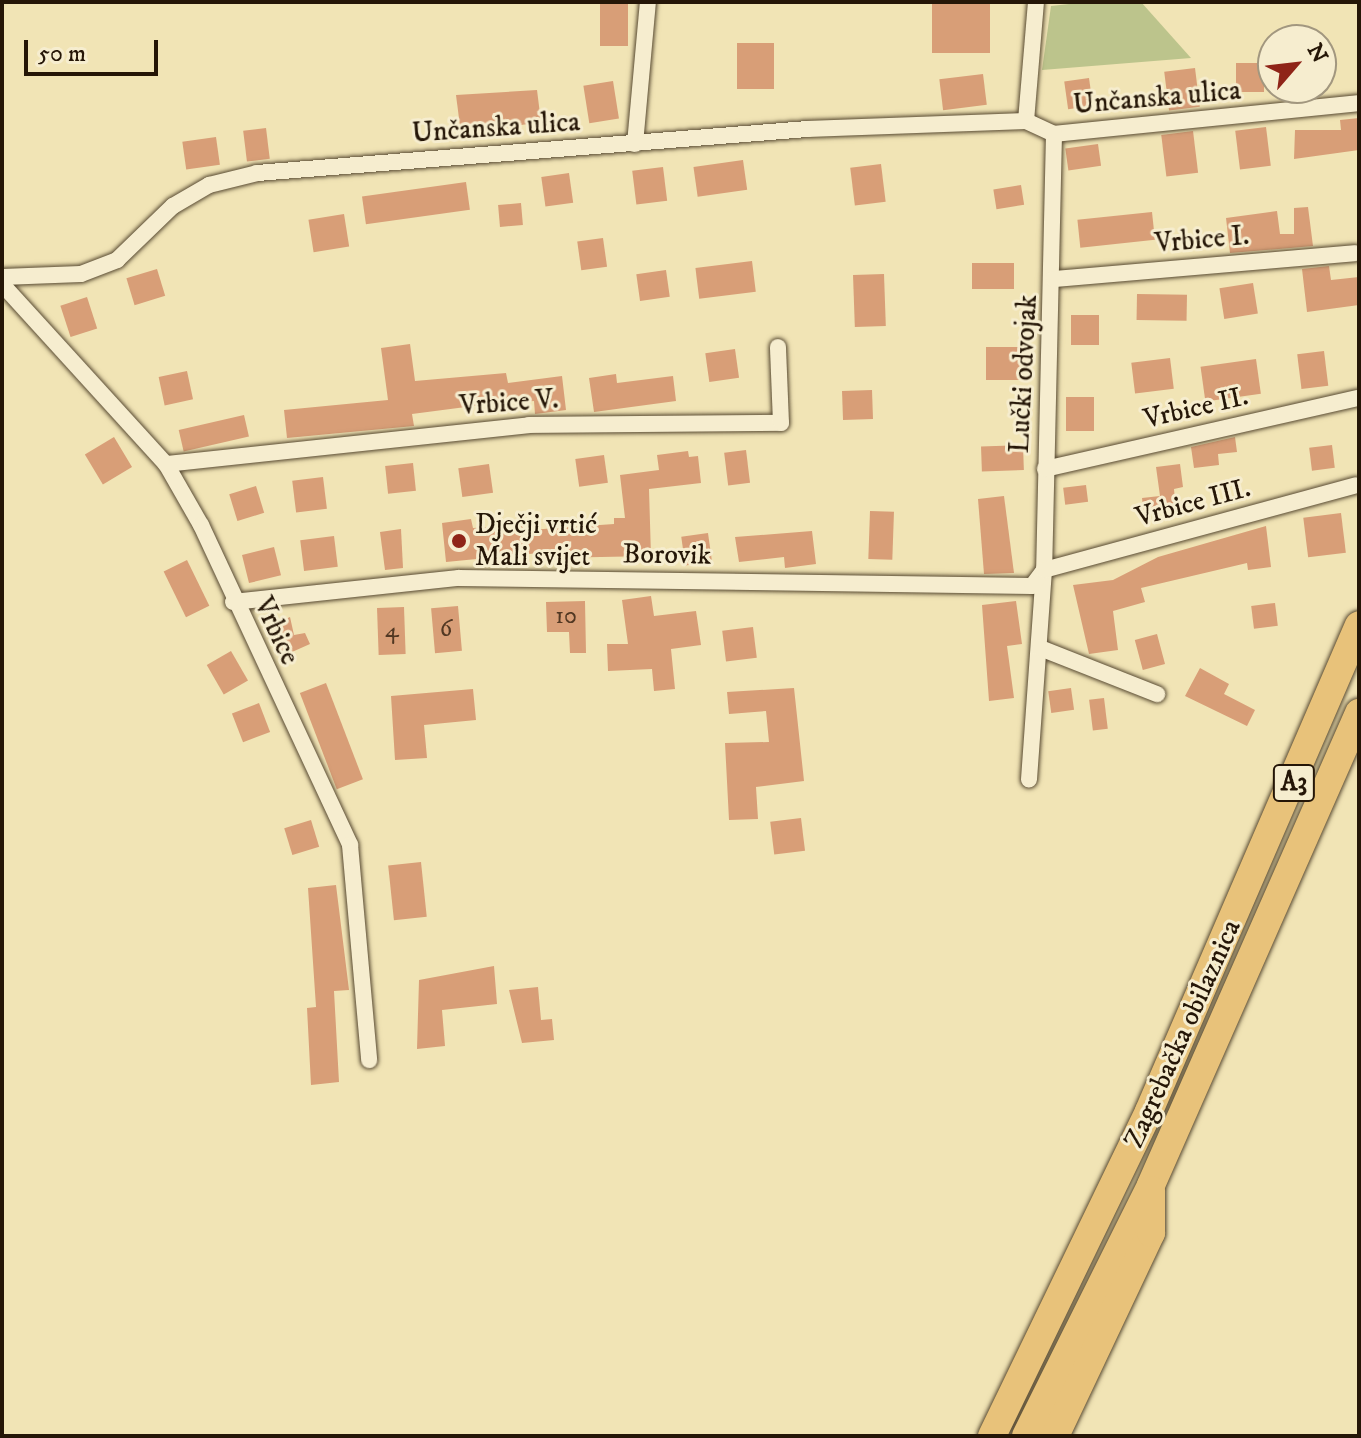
<!DOCTYPE html>
<html>
<head>
<meta charset="utf-8">
<style>
  body { margin:0 }
  #map { position:relative; width:1361px; height:1438px; overflow:hidden; background:#f1e4b5; font-family:"IM FELL DW Pica",serif }
  div>[style] { position:absolute }
  .green>* { inset:0; background:#bcc48c }
  .building>* { inset:0; background:#d89e77; transform-origin:0 0 }
  .roads { filter:drop-shadow(0 0 2px #584a32) drop-shadow(0 0 2px #584a32) }
  .minor>* { height:16px; margin:-8px; padding:0 8px; transform-origin:8px; border-radius:8px; background:#f6edcf }
  .motorway>* { height:28px; margin:-14px; padding:0 14px; transform-origin:14px; border-radius:14px; background:#e8c27a }
  .dots>* { width:22px; height:22px; translate:-50% -50%; box-sizing:border-box; border:4px solid #f6edcf; border-radius:50% }
  span { translate:-50% -50%; white-space:nowrap; text-align:center; line-height:1.15; -webkit-text-stroke:6px #f6edcf; paint-order:stroke }
  .number-label { font-size:24px; color:#523823 }
  .number-label span { -webkit-text-stroke-width:0 }
  .shield-label span { padding:2px 6px; background:#f6edcf; border:2px solid; border-radius:6px; -webkit-text-stroke-width:0 }
  .shield-label { font-size:26px; color:#251607; font-weight:700 }
  .street-label { font-size:28px; color:#251607 }
  .poi-label { font-size:28px; color:#251607 }
  .left { translate:0 -50%; text-align:left }
  .frame { position:absolute; inset:0; border:4px solid #251607; pointer-events:none }
  .north { position:absolute; left:1257px; top:24px; width:80px; height:80px; box-sizing:border-box; background:#f6edcf; border:2px solid #a2977f; border-radius:50%; rotate:62deg; font-size:22px; font-weight:700; line-height:32px; text-align:center; color:#251607 }
  .north::after { content:''; display:block; margin:auto; width:28px; height:36px; background:#8f2418; clip-path:polygon(50% 0,100% 100%,50% 72%,0 100%) }
  .scale { position:absolute; left:24px; top:40px; width:134px; height:36px; box-sizing:border-box; border:4px solid #251607; border-top:0; padding-left:10px; font-size:24px; line-height:28px; white-space:nowrap; color:#251607; -webkit-text-stroke:6px #f6edcf; paint-order:stroke }
</style>
</head>
<body>
<div id="map">
  <div class="green">
    <div style="clip-path:polygon(1087px 2px,1141px 2px,1191px 58px,1042px 70px,1051px 6px)"></div>
  </div>
  <div class="building">
    <div style="left:600px;top:2px;width:28px;height:44px"></div>
    <div style="left:932px;top:2px;width:58px;height:51px"></div>
    <div style="left:774px;top:43px;width:46px;height:37px;rotate:90deg"></div>
    <div style="left:1236px;top:63px;width:28px;height:29px"></div>
    <div style="left:1195px;top:68px;width:39px;height:31px;rotate:83deg"></div>
    <div style="left:983px;top:74px;width:31px;height:44px;rotate:83deg"></div>
    <div style="left:1089px;top:78px;width:28px;height:25px;rotate:82deg"></div>
    <div style="left:613px;top:81px;width:38px;height:30px;rotate:81deg"></div>
    <div style="clip-path:polygon(537px 90px,541px 122px,461px 134px,456px 95px)"></div>
    <div style="clip-path:polygon(1359px 118px,1359px 150px,1294px 159px,1295px 130px,1341px 130px,1340px 120px)"></div>
    <div style="left:1266px;top:127px;width:39px;height:31px;rotate:83deg"></div>
    <div style="left:266px;top:128px;width:31px;height:23px;rotate:83deg"></div>
    <div style="left:1193px;top:131px;width:42px;height:32px;rotate:83deg"></div>
    <div style="left:216px;top:137px;width:28px;height:34px;rotate:82deg"></div>
    <div style="left:1098px;top:144px;width:22px;height:33px;rotate:82deg"></div>
    <div style="left:743px;top:160px;width:30px;height:50px;rotate:82deg"></div>
    <div style="left:881px;top:164px;width:38px;height:31px;rotate:83deg"></div>
    <div style="left:663px;top:167px;width:34px;height:31px;rotate:83deg"></div>
    <div style="left:569px;top:173px;width:30px;height:28px;rotate:82deg"></div>
    <div style="left:466px;top:182px;width:28px;height:105px;rotate:82deg"></div>
    <div style="left:1021px;top:185px;width:20px;height:28px;rotate:81deg"></div>
    <div style="left:521px;top:203px;width:22px;height:23px;rotate:85deg"></div>
    <div style="clip-path:polygon(1308px 207px,1313px 246px,1230px 253px,1226px 218px,1277px 211px,1280px 234px,1294px 234px,1294px 208px)"></div>
    <div style="left:1152px;top:212px;width:28px;height:75px;rotate:84deg"></div>
    <div style="left:344px;top:214px;width:33px;height:36px;rotate:81deg"></div>
    <div style="left:603px;top:238px;width:29px;height:26px;rotate:82deg"></div>
    <div style="left:752px;top:261px;width:31px;height:57px;rotate:83deg"></div>
    <div style="left:972px;top:263px;width:42px;height:26px"></div>
    <div style="clip-path:polygon(1329px 266px,1331px 280px,1359px 277px,1359px 305px,1307px 312px,1302px 269px)"></div>
    <div style="left:157px;top:269px;width:28px;height:32px;rotate:73deg"></div>
    <div style="left:666px;top:270px;width:27px;height:30px;rotate:82deg"></div>
    <div style="left:884px;top:274px;width:52px;height:31px;rotate:88deg"></div>
    <div style="left:1253px;top:283px;width:31px;height:34px;rotate:81deg"></div>
    <div style="left:1137px;top:294px;width:50px;height:26px;rotate:1deg"></div>
    <div style="left:87px;top:297px;width:33px;height:28px;rotate:72deg"></div>
    <div style="left:1071px;top:315px;width:28px;height:30px"></div>
    <div style="clip-path:polygon(410px 344px,415px 381px,506px 373px,508px 383px,562px 376px,566px 410px,535px 414px,534px 401px,481px 405px,412px 414px,414px 426px,287px 438px,284px 410px,388px 400px,381px 348px)"></div>
    <div style="left:986px;top:347px;width:37px;height:33px"></div>
    <div style="left:735px;top:349px;width:29px;height:30px;rotate:82deg"></div>
    <div style="left:1324px;top:351px;width:35px;height:27px;rotate:83deg"></div>
    <div style="left:1170px;top:358px;width:31px;height:39px;rotate:83deg"></div>
    <div style="left:1256px;top:359px;width:35px;height:56px;rotate:82deg"></div>
    <div style="left:187px;top:371px;width:29px;height:29px;rotate:78deg"></div>
    <div style="clip-path:polygon(616px 374px,617px 383px,673px 376px,676px 401px,594px 412px,589px 378px)"></div>
    <div style="left:872px;top:390px;width:29px;height:30px;rotate:88deg"></div>
    <div style="left:1066px;top:397px;width:28px;height:34px"></div>
    <div style="left:244px;top:415px;width:22px;height:67px;rotate:77deg"></div>
    <div style="left:114px;top:437px;width:35px;height:34px;rotate:59deg"></div>
    <div style="clip-path:polygon(1235px 437px,1237px 452px,1218px 454px,1219px 465px,1194px 468px,1191px 447px)"></div>
    <div style="left:1023px;top:445px;width:25px;height:42px;rotate:88deg"></div>
    <div style="left:1332px;top:445px;width:23px;height:23px;rotate:83deg"></div>
    <div style="left:746px;top:450px;width:33px;height:22px;rotate:83deg"></div>
    <div style="clip-path:polygon(688px 451px,689px 457px,698px 456px,701px 483px,649px 489px,651px 556px,551px 558px,550px 552px,446px 562px,442px 523px,471px 519px,473px 528px,528px 525px,529px 530px,614px 524px,614px 518px,625px 518px,620px 475px,659px 470px,657px 455px)"></div>
    <div style="left:604px;top:455px;width:28px;height:29px;rotate:82deg"></div>
    <div style="left:413px;top:463px;width:28px;height:28px;rotate:84deg"></div>
    <div style="left:489px;top:464px;width:29px;height:31px;rotate:82deg"></div>
    <div style="clip-path:polygon(1180px 464px,1183px 487px,1174px 489px,1176px 510px,1144px 515px,1142px 498px,1160px 496px,1156px 467px)"></div>
    <div style="left:323px;top:477px;width:32px;height:31px;rotate:83deg"></div>
    <div style="left:1086px;top:485px;width:17px;height:23px;rotate:83deg"></div>
    <div style="left:256px;top:486px;width:28px;height:28px;rotate:73deg"></div>
    <div style="clip-path:polygon(1004px 496px,1014px 573px,984px 574px,978px 499px)"></div>
    <div style="left:870px;top:511px;width:24px;height:48px;rotate:2deg"></div>
    <div style="left:1341px;top:513px;width:40px;height:38px;rotate:83deg"></div>
    <div style="clip-path:polygon(1266px 526px,1271px 567px,1248px 570px,1247px 563px,1141px 588px,1145px 602px,1113px 611px,1118px 650px,1089px 654px,1073px 585px,1113px 580px,1158px 557px)"></div>
    <div style="clip-path:polygon(401px 529px,403px 568px,385px 570px,380px 532px)"></div>
    <div style="clip-path:polygon(812px 531px,816px 564px,785px 568px,784px 557px,739px 562px,735px 537px)"></div>
    <div style="left:708px;top:533px;width:29px;height:27px;rotate:82deg"></div>
    <div style="left:334px;top:536px;width:31px;height:34px;rotate:83deg"></div>
    <div style="left:274px;top:547px;width:29px;height:33px;rotate:76deg"></div>
    <div style="left:187px;top:560px;width:51px;height:26px;rotate:64deg"></div>
    <div style="clip-path:polygon(651px 596px,654px 616px,696px 611px,701px 645px,671px 649px,675px 689px,654px 691px,652px 669px,608px 671px,607px 644px,628px 644px,622px 600px)"></div>
    <div style="clip-path:polygon(585px 601px,586px 653px,570px 653px,569px 632px,547px 632px,546px 602px)"></div>
    <div style="clip-path:polygon(1016px 601px,1022px 644px,1007px 646px,1014px 698px,989px 701px,982px 605px)"></div>
    <div style="left:1275px;top:603px;width:23px;height:24px;rotate:83deg"></div>
    <div style="left:458px;top:606px;width:45px;height:27px;rotate:85deg"></div>
    <div style="left:404px;top:607px;width:47px;height:27px;rotate:88deg"></div>
    <div style="clip-path:polygon(290px 617px,294px 635px,305px 633px,310px 644px,283px 656px,270px 626px)"></div>
    <div style="left:753px;top:627px;width:31px;height:31px;rotate:83deg"></div>
    <div style="left:1157px;top:634px;width:31px;height:23px;rotate:75deg"></div>
    <div style="left:231px;top:651px;width:34px;height:28px;rotate:60deg"></div>
    <div style="clip-path:polygon(1200px 668px,1229px 684px,1224px 694px,1255px 710px,1247px 726px,1185px 696px)"></div>
    <div style="left:326px;top:683px;width:103px;height:28px;rotate:69deg"></div>
    <div style="clip-path:polygon(794px 688px,804px 781px,756px 787px,758px 819px,729px 820px,725px 743px,769px 742px,766px 711px,729px 714px,727px 692px)"></div>
    <div style="left:1071px;top:688px;width:22px;height:23px;rotate:82deg"></div>
    <div style="clip-path:polygon(473px 689px,476px 720px,424px 725px,427px 758px,395px 760px,391px 696px)"></div>
    <div style="left:1104px;top:698px;width:31px;height:15px;rotate:83deg"></div>
    <div style="left:259px;top:703px;width:31px;height:29px;rotate:69deg"></div>
    <div style="left:801px;top:818px;width:33px;height:31px;rotate:83deg"></div>
    <div style="left:311px;top:820px;width:28px;height:28px;rotate:73deg"></div>
    <div style="left:421px;top:862px;width:55px;height:33px;rotate:84deg"></div>
    <div style="clip-path:polygon(336px 885px,349px 990px,334px 991px,339px 1082px,311px 1085px,307px 1008px,316px 1007px,308px 888px)"></div>
    <div style="clip-path:polygon(494px 966px,497px 1004px,442px 1010px,445px 1046px,417px 1049px,419px 980px)"></div>
    <div style="clip-path:polygon(538px 987px,541px 1020px,552px 1019px,554px 1040px,522px 1043px,509px 990px)"></div>
  </div>
  <div class="roads">
    <div class="minor">
      <div style="left:1026px;top:121px;width:119px;rotate:-85.2deg"></div>
      <div style="left:1054px;top:134px;width:307px;rotate:-5.8deg"></div>
      <div style="left:635px;top:144px;width:143px;rotate:-84.8deg"></div>
      <div style="left:2px;top:277px;width:79px;rotate:-2.2deg"></div>
      <div style="left:81px;top:274px;width:39px;rotate:-21deg"></div>
      <div style="left:117px;top:260px;width:78px;rotate:-44deg"></div>
      <div style="left:173px;top:206px;width:42px;rotate:-30.3deg"></div>
      <div style="left:209px;top:185px;width:49px;rotate:-14deg"></div>
      <div style="left:257px;top:173px;width:552px;rotate:-4.57deg"></div>
      <div style="left:807px;top:129px;width:219px;rotate:-2.1deg"></div>
      <div style="left:1026px;top:121px;width:31px;rotate:25deg"></div>
      <div style="left:1054px;top:134px;width:436px;rotate:91.3deg"></div>
      <div style="left:1044px;top:570px;width:210px;rotate:94.1deg"></div>
      <div style="left:1054px;top:279px;width:302px;rotate:-4.9deg"></div>
      <div style="left:2px;top:284px;width:244px;rotate:47.7deg"></div>
      <div style="left:166px;top:464px;width:70px;rotate:60.2deg"></div>
      <div style="left:201px;top:525px;width:353px;rotate:65deg"></div>
      <div style="left:350px;top:845px;width:216px;rotate:84.9deg"></div>
      <div style="left:166px;top:464px;width:365px;rotate:-6.1deg"></div>
      <div style="left:529px;top:425px;width:252px;rotate:-0.5deg"></div>
      <div style="left:781px;top:423px;width:76px;rotate:-92.3deg"></div>
      <div style="left:1045px;top:469px;width:321px;rotate:-12.8deg"></div>
      <div style="left:233px;top:602px;width:227px;rotate:-6.1deg"></div>
      <div style="left:459px;top:578px;width:573px;rotate:0.8deg"></div>
      <div style="left:1032px;top:586px;width:20px;rotate:-53deg"></div>
      <div style="left:1044px;top:570px;width:323px;rotate:-15.2deg"></div>
      <div style="left:1040px;top:648px;width:126px;rotate:21.5deg"></div>
    </div>
    <div class="motorway">
      <div style="left:992px;top:1436px;width:361px;rotate:-64.2deg"></div>
      <div style="left:1149px;top:1111px;width:529px;rotate:-66.63deg"></div>
      <div style="left:1026px;top:1436px;width:280px;rotate:-63.5deg"></div>
      <div style="left:1151px;top:1185px;width:516px;rotate:-66.22deg"></div>
      <div style="left:1055px;top:1436px;width:225px;rotate:-64.7deg"></div>
      <div style="left:1151px;top:1233px;width:43px;rotate:-90deg"></div>
    </div>
  </div>
  <div class="dots">
    <div style="left:459px;top:541px;background:#8f2418"></div>
  </div>
  <div class="number-label">
    <span style="left:566px;top:617px">10</span>
    <span style="left:446px;top:630px">6</span>
    <span style="left:392px;top:631px">4</span>
  </div>
  <div class="shield-label">
    <span style="left:1294px;top:783px">A3</span>
  </div>
  <div class="street-label">
    <span style="left:1157px;top:98px;rotate:-5deg">Unčanska ulica</span>
    <span style="left:496px;top:128px;rotate:-4deg">Unčanska ulica</span>
    <span style="left:1202px;top:240px;rotate:-5deg">Vrbice I.</span>
    <span style="left:1024px;top:374px;rotate:-87deg">Lučki odvojak</span>
    <span style="left:509px;top:403px;rotate:-4deg">Vrbice V.</span>
    <span style="left:1196px;top:408px;rotate:-13deg">Vrbice II.</span>
    <span style="left:1193px;top:503px;rotate:-15deg">Vrbice III.</span>
    <span style="left:667px;top:555px;rotate:1deg">Borovik</span>
    <span style="left:276px;top:631px;rotate:65deg">Vrbice</span>
    <span style="left:1183px;top:1034px;rotate:-66deg">Zagrebačka obilaznica</span>
  </div>
  <div class="poi-label">
    <span class="left" style="left:475px;top:541px">Dječji vrtić<br>Mali svijet</span>
  </div>
  <div class="frame"></div>
  <div class="north">N</div>
  <div class="scale">50 m</div>
</div>
</body>
</html>
